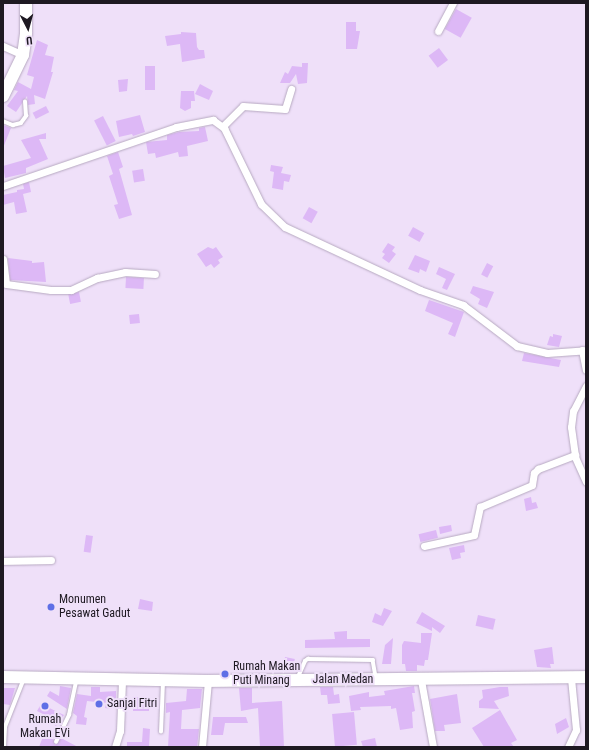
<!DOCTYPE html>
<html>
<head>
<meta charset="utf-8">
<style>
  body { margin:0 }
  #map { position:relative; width:589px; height:750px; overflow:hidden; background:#efe0f9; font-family:"Roboto Condensed",sans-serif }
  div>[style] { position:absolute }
  .building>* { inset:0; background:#ddb8f6; transform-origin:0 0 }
  .roads { filter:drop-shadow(0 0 1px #b7a9c1) drop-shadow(0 0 1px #b7a9c1) }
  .service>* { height:3.5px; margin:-1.75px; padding:0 1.75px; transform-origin:1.75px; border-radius:1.75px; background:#fff }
  .minor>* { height:7px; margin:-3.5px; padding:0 3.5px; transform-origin:3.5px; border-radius:3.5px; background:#fff }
  .trunk>* { height:12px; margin:-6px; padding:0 6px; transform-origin:6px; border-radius:6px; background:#fff }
  .dots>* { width:11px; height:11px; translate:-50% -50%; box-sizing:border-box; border:2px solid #efe0f9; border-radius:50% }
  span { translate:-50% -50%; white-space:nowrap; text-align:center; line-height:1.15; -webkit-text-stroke:4px #efe0f9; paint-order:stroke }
  .poi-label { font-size:12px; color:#1e1922 }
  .left { translate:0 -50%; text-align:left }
  .street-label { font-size:12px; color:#1e1922 }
  .frame { position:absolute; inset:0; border:4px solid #1e1922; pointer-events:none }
  .north { position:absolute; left:8px; top:8px; width:40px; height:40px; -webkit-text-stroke:3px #efe0f9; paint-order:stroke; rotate:174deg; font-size:11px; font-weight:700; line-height:16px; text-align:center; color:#1e1922 }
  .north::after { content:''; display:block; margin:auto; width:14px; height:18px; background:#1e1922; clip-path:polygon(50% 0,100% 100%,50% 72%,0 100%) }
</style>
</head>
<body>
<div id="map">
  <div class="building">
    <div style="left:456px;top:9px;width:18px;height:23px;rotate:29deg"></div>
    <div style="clip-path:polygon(346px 22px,356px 22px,356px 31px,360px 31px,357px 49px,346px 49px)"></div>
    <div style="clip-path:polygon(181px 32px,196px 33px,197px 47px,199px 50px,204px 50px,205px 58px,182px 62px,180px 44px,167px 46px,165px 36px,181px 34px)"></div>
    <div style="clip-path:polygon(37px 40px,48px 45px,45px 55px,54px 57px,51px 72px,53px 72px,45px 99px,34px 95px,35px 104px,28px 105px,27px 96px,16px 112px,7px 106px,18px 91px,14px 90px,18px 82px,31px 89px,34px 77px,27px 75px)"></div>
    <div style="left:439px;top:48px;width:15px;height:13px;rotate:53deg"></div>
    <div style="clip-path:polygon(302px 63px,308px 63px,307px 83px,298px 84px,296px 74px,290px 83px,280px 83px,285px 72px,288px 74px,292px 66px,302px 67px)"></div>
    <div style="left:145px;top:66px;width:10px;height:24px"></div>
    <div style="clip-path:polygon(128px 79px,127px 91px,119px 92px,118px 80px)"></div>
    <div style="clip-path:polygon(200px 84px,213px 91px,209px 100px,195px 94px)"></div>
    <div style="clip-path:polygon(181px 91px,194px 91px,195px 101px,191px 101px,191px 108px,185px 111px,180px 108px)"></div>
    <div style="left:46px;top:106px;width:7px;height:15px;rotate:63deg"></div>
    <div style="clip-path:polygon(140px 115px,145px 132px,133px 136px,132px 134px,119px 137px,116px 121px)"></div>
    <div style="left:103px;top:116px;width:28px;height:10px;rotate:63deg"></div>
    <div style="clip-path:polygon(3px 125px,11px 128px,3px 148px)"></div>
    <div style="clip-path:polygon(205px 127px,208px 141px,187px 146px,188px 156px,179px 157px,178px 152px,156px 158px,155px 153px,148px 154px,146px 142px,167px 140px,167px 135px,179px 132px,199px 131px,199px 128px)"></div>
    <div style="clip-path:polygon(46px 133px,46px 139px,39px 139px,48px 159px,26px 168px,26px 173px,5px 178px,3px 166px,31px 158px,21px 140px)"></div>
    <div style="clip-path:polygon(118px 152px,123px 167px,119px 169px,132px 215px,119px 219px,114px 205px,118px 204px,109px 176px,113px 174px,107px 156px)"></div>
    <div style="clip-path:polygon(271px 165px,283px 167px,281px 173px,291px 175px,289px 182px,284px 181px,283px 190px,272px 188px,274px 172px,270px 171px)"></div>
    <div style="left:143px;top:169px;width:12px;height:11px;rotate:81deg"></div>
    <div style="clip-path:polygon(29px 182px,31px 192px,23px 194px,27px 212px,16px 214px,14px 202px,3px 205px,3px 195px,17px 192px,17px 190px,24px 189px,23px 184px)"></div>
    <div style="left:309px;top:207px;width:10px;height:13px;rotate:29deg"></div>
    <div style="left:413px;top:227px;width:13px;height:10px;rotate:29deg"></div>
    <div style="clip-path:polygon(388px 243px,395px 247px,392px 251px,396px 254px,389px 263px,382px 258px,385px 254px,382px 252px)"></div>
    <div style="clip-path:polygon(208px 247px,213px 249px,216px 247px,223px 257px,218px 260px,220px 263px,214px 268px,211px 264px,206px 267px,197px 254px)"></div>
    <div style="clip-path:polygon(415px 255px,430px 261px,426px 272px,420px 269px,419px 273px,408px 269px)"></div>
    <div style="clip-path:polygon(8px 258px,32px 261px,32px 263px,44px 262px,46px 282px,10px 280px)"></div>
    <div style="left:487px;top:263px;width:7px;height:13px;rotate:27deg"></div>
    <div style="clip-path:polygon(439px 267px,455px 274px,447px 290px,442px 288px,446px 279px,436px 274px)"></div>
    <div style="left:126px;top:277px;width:18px;height:11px;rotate:3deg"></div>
    <div style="clip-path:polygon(473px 286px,494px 292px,487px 308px,478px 304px,480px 299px,470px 293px)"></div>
    <div style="left:79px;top:292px;width:10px;height:11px;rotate:79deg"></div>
    <div style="clip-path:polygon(429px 300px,464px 312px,455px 337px,448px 334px,453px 323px,425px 311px)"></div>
    <div style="left:139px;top:314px;width:9px;height:10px;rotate:84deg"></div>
    <div style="clip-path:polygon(553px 334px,562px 336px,559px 347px,547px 345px,550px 336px,553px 337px)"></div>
    <div style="clip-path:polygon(524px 353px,561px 360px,559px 367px,522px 361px)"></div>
    <div style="clip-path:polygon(531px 497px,532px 503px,536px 502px,538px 508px,526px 511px,524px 499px)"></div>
    <div style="clip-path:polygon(451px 525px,452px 531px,440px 534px,439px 527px)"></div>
    <div style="left:436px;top:530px;width:8px;height:18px;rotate:76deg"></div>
    <div style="left:86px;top:535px;width:7px;height:17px;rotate:8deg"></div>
    <div style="clip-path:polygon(464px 545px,465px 552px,460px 553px,461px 558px,452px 560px,449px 548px)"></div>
    <div style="clip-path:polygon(140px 599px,153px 602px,152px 611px,138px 609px)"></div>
    <div style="clip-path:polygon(384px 608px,392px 611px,383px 626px,372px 622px,375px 613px,381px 616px)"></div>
    <div style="clip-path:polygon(422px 612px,445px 626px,440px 633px,432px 627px,432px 631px,416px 623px)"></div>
    <div style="left:478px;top:615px;width:18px;height:11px;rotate:13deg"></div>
    <div style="clip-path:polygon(347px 631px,347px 639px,370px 639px,370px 647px,305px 648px,305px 640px,335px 639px,334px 632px)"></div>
    <div style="clip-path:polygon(421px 633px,432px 633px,428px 660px,425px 660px,424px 666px,417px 665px,417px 671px,406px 671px,405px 664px,402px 664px,402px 645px,404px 641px,421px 643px)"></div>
    <div style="clip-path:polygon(393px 638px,391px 664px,382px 664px,385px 645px)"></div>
    <div style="clip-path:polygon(552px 647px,554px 664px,550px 664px,551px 668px,537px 667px,534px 650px)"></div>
    <div style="left:285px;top:657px;width:10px;height:11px;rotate:11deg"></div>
    <div style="clip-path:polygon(60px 686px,71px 688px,67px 709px,47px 696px,50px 691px,59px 696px)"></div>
    <div style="clip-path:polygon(414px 686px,415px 693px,412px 693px,415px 711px,412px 712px,413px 728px,400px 730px,396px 708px,391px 709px,391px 706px,360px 707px,361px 710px,351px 711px,349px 696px,369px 692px,369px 697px,385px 695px,384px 691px)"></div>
    <div style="clip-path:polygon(91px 687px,100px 687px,100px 692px,116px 691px,116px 705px,112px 706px,112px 709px,105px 708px,106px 703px,87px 701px,84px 717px,87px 718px,86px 725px,76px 724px,77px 716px,73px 713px,77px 694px,91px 696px)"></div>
    <div style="clip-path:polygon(320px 687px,333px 687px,334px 695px,339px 694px,340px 703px,328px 704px,327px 695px,321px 695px)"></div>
    <div style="clip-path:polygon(500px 687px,508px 687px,509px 696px,494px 701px,499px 709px,479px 708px,479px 701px,483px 698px,482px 690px)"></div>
    <div style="clip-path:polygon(4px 688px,15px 688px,10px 705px,3px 704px)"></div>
    <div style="clip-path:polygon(239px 688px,252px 688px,252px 703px,282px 701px,284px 747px,260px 747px,258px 708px,241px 711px)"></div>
    <div style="clip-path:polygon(187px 689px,202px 689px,200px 708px,182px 710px,181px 729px,199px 729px,197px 747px,168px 747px,170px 712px,166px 713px,166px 703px,186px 701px)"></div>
    <div style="clip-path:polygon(457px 694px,461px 723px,444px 725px,445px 731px,435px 731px,430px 699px)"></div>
    <div style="left:133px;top:697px;width:16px;height:14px"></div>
    <div style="clip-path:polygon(41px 704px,64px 715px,56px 726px,49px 721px,51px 718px,37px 711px)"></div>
    <div style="clip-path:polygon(500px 710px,517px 740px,511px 743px,514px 747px,484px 747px,472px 728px)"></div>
    <div style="left:354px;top:712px;width:33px;height:22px;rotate:85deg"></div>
    <div style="clip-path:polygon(213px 717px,246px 717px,248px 723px,225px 723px,223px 735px,211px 735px)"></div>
    <div style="clip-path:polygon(566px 718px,569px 727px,557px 734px,555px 724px)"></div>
    <div style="clip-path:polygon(143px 728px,150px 729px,149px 747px,127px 747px,127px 742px,142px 742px)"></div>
    <div style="clip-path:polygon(44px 734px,54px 740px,55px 745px,61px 738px,78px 747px,39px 747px)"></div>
    <div style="clip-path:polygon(375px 738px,377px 747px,363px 747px,361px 741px)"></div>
  </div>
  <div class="roads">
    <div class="service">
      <div style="left:3px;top:121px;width:11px;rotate:22deg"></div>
      <div style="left:13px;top:125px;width:8px;rotate:-14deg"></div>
      <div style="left:21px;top:123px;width:9px;rotate:-54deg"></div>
      <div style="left:26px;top:116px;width:14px;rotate:-94deg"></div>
      <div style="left:298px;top:677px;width:17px;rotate:-66deg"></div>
      <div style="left:305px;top:661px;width:4px;rotate:-34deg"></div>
      <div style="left:308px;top:659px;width:65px;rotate:0.9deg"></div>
      <div style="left:373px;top:660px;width:17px;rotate:80deg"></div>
      <div style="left:161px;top:732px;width:50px;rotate:-87.7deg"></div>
      <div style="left:56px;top:742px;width:30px;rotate:-64deg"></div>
      <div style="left:69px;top:715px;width:35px;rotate:-78deg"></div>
      <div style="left:4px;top:747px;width:20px;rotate:-87deg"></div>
      <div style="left:5px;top:727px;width:49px;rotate:-68.6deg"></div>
    </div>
    <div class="minor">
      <div style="left:438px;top:31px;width:32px;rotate:-62deg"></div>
      <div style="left:3px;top:46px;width:22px;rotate:24deg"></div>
      <div style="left:223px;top:126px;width:28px;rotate:-45deg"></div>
      <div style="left:243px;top:106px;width:42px;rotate:4.1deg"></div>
      <div style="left:285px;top:109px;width:21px;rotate:-73deg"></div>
      <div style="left:3px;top:186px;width:183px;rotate:-18.8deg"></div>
      <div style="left:176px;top:127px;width:38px;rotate:-11deg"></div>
      <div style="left:213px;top:120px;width:14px;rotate:36deg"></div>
      <div style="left:224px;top:128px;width:85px;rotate:64deg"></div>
      <div style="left:261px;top:204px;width:33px;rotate:44deg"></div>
      <div style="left:285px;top:227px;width:149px;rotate:25deg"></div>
      <div style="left:420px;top:290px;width:46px;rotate:19.2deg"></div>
      <div style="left:463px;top:305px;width:68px;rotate:37.2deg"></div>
      <div style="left:517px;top:346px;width:31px;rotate:13deg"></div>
      <div style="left:547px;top:353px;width:39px;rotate:-4deg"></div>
      <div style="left:3px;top:259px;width:25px;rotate:83deg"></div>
      <div style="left:6px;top:284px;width:45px;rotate:7.6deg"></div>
      <div style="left:51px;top:290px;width:20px"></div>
      <div style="left:71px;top:290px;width:29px;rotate:-25deg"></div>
      <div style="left:97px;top:278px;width:29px;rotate:-12deg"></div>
      <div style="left:125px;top:272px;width:30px;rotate:4deg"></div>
      <div style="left:582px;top:350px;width:20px;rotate:79deg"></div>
      <div style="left:586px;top:386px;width:28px;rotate:117deg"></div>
      <div style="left:573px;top:411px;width:16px;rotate:97deg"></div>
      <div style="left:571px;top:427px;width:30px;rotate:82deg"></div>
      <div style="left:575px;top:457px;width:27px;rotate:66deg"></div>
      <div style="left:424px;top:546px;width:51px;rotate:-12.4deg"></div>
      <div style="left:474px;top:535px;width:29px;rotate:-78deg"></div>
      <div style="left:480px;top:507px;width:56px;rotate:-22.9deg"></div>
      <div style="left:532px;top:485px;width:12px;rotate:-81deg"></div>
      <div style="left:534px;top:473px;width:6px;rotate:-45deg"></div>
      <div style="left:538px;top:469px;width:40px;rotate:-21deg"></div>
      <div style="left:3px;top:561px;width:48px;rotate:-1.2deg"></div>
      <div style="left:421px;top:680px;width:68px;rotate:79.8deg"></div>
      <div style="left:115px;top:747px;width:17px;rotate:-73deg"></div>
      <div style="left:120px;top:731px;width:50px;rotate:-87.7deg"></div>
      <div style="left:202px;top:747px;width:66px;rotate:-84.8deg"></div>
      <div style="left:568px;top:747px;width:19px;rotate:-65deg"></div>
      <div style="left:576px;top:730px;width:52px;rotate:-95.5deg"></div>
    </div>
    <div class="trunk">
      <div style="left:3px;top:96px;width:46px;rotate:-64deg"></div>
      <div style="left:23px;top:55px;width:22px;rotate:-82deg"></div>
      <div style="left:26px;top:33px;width:30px;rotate:-90deg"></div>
      <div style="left:3px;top:677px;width:205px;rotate:1.1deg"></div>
      <div style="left:208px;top:681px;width:378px;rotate:-0.6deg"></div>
    </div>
  </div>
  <div class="dots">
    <div style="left:51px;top:607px;background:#5e6fe6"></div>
    <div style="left:225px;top:674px;background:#5e6fe6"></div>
    <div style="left:99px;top:704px;background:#5e6fe6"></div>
    <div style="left:45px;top:706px;background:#5e6fe6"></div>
  </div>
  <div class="poi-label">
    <span class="left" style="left:59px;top:607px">Monumen<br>Pesawat Gadut</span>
    <span class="left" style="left:233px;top:674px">Rumah Makan<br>Puti Minang</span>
    <span class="left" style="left:107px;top:704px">Sanjai Fitri</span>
    <span style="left:45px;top:727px">Rumah<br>Makan EVi</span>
  </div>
  <div class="street-label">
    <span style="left:343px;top:680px">Jalan Medan</span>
  </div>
  <div class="frame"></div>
  <div class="north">U</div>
</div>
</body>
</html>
